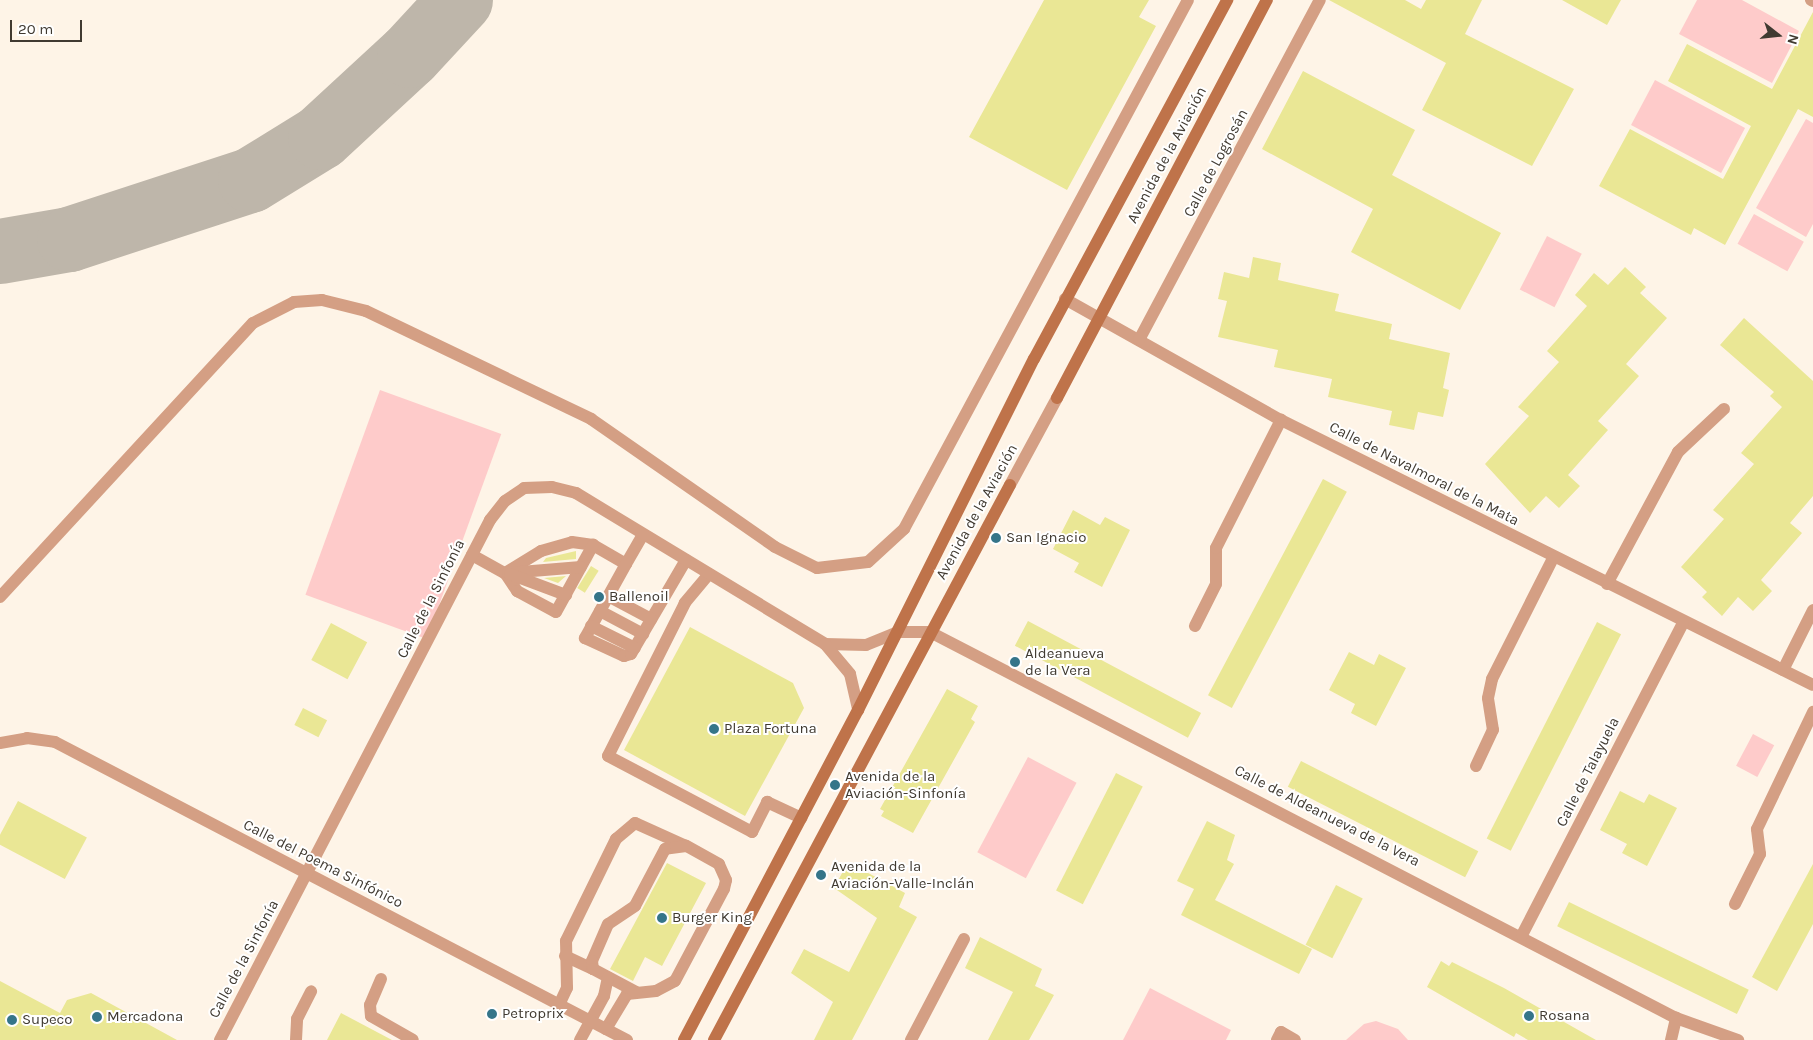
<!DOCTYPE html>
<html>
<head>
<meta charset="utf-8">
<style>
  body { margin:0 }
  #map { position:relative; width:1813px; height:1040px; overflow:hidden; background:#fef4e7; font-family:Karla,sans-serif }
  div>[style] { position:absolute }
  .green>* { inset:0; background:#fecbca; transform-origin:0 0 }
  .taxiway>* { height:65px; margin:-32.5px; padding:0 32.5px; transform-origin:32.5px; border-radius:32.5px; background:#beb6aa }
  .building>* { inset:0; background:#eae795; transform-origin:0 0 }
  .service>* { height:12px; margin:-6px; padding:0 6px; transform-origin:6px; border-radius:6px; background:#d49f84 }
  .minor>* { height:12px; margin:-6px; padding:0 6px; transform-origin:6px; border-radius:6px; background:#d49f84 }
  .secondary>* { height:12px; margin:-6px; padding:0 6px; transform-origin:6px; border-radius:6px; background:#bf734a }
  .dots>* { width:14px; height:14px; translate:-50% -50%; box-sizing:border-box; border:2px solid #fff; border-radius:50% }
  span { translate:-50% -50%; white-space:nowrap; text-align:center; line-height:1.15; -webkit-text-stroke:4px #fff; paint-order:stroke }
  .street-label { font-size:15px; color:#403a31 }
  .poi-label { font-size:15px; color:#403a31 }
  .left { translate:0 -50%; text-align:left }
  .north { position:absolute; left:1753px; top:10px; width:50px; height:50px; -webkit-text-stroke:4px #fff; paint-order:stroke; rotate:106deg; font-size:14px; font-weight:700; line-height:20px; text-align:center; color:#403a31 }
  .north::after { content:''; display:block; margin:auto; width:18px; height:22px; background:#403a31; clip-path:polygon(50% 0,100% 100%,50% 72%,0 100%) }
  .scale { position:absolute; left:10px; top:20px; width:72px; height:22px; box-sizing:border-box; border:2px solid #403a31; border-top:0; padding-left:6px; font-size:15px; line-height:18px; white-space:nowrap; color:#403a31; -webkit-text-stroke:4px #fff; paint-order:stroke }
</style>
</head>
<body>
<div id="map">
  <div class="green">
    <div style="clip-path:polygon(1697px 0,1742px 0,1799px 31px,1772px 83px,1679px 34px)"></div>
    <div style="left:1655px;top:80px;width:102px;height:51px;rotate:28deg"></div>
    <div style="clip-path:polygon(1806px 119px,1813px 123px,1813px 224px,1806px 237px,1756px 208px)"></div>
    <div style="left:1754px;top:214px;width:57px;height:34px;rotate:29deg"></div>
    <div style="left:1547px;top:236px;width:39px;height:60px;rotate:27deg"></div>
    <div style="left:380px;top:390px;width:129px;height:218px;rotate:20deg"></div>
    <div style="left:1753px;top:734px;width:24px;height:36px;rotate:28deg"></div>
    <div style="left:1028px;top:757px;width:55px;height:108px;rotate:28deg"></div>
    <div style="clip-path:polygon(1150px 988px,1231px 1030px,1226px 1040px,1123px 1040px)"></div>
    <div style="clip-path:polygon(1376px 1021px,1398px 1029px,1408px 1040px,1346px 1040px,1364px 1024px)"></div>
  </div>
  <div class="taxiway">
    <div style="left:0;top:251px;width:70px;rotate:-9.9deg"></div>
    <div style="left:69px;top:239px;width:190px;rotate:-18.1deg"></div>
    <div style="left:250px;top:180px;width:82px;rotate:-31.6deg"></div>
    <div style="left:320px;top:137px;width:121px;rotate:-42.7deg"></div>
    <div style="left:409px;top:55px;width:75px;rotate:-47.2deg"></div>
  </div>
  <div class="building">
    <div style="clip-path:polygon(1044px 0,1149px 0,1139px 17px,1156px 26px,1067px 190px,969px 137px)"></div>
    <div style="clip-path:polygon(1329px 0,1405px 0,1421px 9px,1426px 0,1482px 0,1465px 34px,1574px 89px,1532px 166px,1422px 110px,1446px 63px)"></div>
    <div style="clip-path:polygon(1562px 0,1621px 0,1607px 25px)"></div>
    <div style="clip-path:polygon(1813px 12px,1813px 117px,1798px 109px,1725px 245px,1694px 228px,1691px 235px,1599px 186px,1630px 129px,1723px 179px,1751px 126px,1668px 81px,1687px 44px,1772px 89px)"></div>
    <div style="clip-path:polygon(1303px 71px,1415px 130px,1392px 175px,1501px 233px,1460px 310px,1351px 252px,1373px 209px,1262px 149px)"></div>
    <div style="clip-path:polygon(1253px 257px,1281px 263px,1278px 280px,1339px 294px,1335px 311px,1392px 324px,1389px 339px,1450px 353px,1443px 388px,1449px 390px,1443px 417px,1418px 412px,1414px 430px,1389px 425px,1392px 411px,1328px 397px,1332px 379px,1274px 367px,1278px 350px,1218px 337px,1227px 301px,1218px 299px,1224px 272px,1249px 278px)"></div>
    <div style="clip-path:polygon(1625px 267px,1646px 287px,1640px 293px,1667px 318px,1626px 364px,1639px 376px,1598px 421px,1608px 430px,1568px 475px,1580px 486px,1559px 508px,1546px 496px,1530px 513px,1485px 464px,1529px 416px,1518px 407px,1559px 362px,1547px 351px,1587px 306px,1575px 295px,1594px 273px,1608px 285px)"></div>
    <div style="clip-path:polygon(1744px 318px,1813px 381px,1813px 496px,1790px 523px,1802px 533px,1761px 580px,1772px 591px,1753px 611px,1738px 597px,1722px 616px,1702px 597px,1707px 592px,1681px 567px,1724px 519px,1713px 510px,1754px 464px,1741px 453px,1782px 407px,1770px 396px,1774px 392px,1720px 345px)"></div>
    <div style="left:1323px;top:479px;width:27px;height:245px;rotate:28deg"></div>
    <div style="clip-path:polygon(1073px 510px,1100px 525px,1105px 517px,1130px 530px,1102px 587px,1074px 572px,1079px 563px,1053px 549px)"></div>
    <div style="clip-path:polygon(576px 551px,576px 559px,543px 562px,546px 558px)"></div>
    <div style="left:591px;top:566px;width:9px;height:26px;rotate:32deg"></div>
    <div style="clip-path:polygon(566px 576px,558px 583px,544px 578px)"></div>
    <div style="left:1028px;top:621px;width:196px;height:28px;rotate:28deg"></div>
    <div style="left:1597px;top:622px;width:27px;height:243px;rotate:27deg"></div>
    <div style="left:331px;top:623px;width:41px;height:42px;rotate:28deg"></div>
    <div style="clip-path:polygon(690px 627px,793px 683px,804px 708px,745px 816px,624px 750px)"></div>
    <div style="clip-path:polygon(1349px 652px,1374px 665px,1379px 654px,1406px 668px,1376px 726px,1351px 713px,1355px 704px,1329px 690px)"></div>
    <div style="clip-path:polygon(947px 689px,978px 706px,971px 719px,975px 722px,913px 833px,881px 816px,884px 811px,880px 809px)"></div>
    <div style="left:303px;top:708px;width:27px;height:19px;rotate:27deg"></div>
    <div style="left:1301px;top:761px;width:199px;height:29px;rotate:27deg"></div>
    <div style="left:1116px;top:773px;width:30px;height:132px;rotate:27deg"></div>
    <div style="clip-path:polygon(1620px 791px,1644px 803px,1649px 794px,1677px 808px,1647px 866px,1622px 853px,1627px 844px,1600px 830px)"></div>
    <div style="left:18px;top:801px;width:78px;height:47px;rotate:28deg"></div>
    <div style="clip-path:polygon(1207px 821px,1235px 835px,1227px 860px,1234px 864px,1215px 900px,1312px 949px,1299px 974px,1181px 915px,1194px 889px,1177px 881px)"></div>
    <div style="clip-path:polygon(848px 862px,905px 893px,899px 907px,917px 917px,852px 1040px,814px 1040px,833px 1002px,791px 973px,804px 949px,849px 972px,877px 918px,834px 888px)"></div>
    <div style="clip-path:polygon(667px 863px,706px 883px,662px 966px,645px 957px,633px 981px,610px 969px)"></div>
    <div style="clip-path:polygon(1813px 864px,1813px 924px,1777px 991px,1752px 977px)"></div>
    <div style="left:1336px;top:885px;width:30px;height:67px;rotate:27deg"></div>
    <div style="left:1569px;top:902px;width:200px;height:27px;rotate:26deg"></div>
    <div style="clip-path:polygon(980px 937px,1042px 969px,1035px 986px,1054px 995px,1029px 1040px,988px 1040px,1013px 992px,965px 968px)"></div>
    <div style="clip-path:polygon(1441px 961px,1449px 966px,1452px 962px,1504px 988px,1596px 1040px,1528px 1040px,1516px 1033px,1514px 1037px,1427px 987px)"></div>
    <div style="clip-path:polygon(0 981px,60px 1013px,67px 1000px,91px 993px,177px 1040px,0 1040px)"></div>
    <div style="clip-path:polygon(341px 1013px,392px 1040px,327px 1040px)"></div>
  </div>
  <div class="service">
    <div style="left:472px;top:555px;width:38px;rotate:29deg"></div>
    <div style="left:505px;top:573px;width:42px;rotate:-31.4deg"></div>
    <div style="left:541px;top:551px;width:32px;rotate:-16deg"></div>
    <div style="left:572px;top:542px;width:21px;rotate:8deg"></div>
    <div style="left:593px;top:545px;width:38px;rotate:30deg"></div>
    <div style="left:626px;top:564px;width:34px;rotate:-60deg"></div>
    <div style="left:626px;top:564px;width:85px;rotate:119deg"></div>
    <div style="left:585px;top:638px;width:43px;rotate:24.8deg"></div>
    <div style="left:624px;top:656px;width:7px;rotate:-16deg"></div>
    <div style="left:631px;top:654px;width:109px;rotate:-59.7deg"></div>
    <div style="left:505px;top:573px;width:22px;rotate:56deg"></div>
    <div style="left:517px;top:591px;width:44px;rotate:28.3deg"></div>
    <div style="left:556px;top:612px;width:77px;rotate:-61.1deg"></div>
    <div style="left:508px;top:573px;width:73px;rotate:-4.7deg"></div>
    <div style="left:510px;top:574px;width:60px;rotate:20.6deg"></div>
    <div style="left:709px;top:574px;width:38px;rotate:130deg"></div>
    <div style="left:685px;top:603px;width:171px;rotate:116.7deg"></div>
    <div style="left:608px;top:756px;width:163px;rotate:27.8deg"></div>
    <div style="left:752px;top:832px;width:34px;rotate:-63deg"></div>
    <div style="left:767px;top:802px;width:38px;rotate:25deg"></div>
    <div style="left:608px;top:596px;width:49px;rotate:28.1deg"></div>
    <div style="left:0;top:597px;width:373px;rotate:-47.3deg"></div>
    <div style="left:253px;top:323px;width:46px;rotate:-27.1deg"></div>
    <div style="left:294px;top:302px;width:28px;rotate:-4deg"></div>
    <div style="left:322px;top:300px;width:45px;rotate:14deg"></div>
    <div style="left:366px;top:311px;width:250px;rotate:25.6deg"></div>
    <div style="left:591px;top:419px;width:224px;rotate:34.8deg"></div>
    <div style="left:775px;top:547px;width:47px;rotate:26.6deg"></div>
    <div style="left:817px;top:568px;width:51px;rotate:-6.7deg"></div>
    <div style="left:868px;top:562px;width:49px;rotate:-42.5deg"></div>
    <div style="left:904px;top:529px;width:600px;rotate:-61.77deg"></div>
    <div style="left:600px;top:611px;width:49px;rotate:28.1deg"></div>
    <div style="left:591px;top:626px;width:49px;rotate:26.6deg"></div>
    <div style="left:565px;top:956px;width:31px;rotate:25deg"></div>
    <div style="left:381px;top:979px;width:28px;rotate:113deg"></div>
    <div style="left:370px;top:1005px;width:11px;rotate:85deg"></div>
    <div style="left:371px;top:1016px;width:48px;rotate:29.7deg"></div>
    <div style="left:559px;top:1005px;width:19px;rotate:-65deg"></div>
    <div style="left:567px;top:988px;width:47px;rotate:-91.2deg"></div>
    <div style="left:566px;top:941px;width:114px;rotate:-63.9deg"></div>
    <div style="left:616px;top:839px;width:25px;rotate:-40deg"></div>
    <div style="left:635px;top:823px;width:54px;rotate:24.2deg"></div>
    <div style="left:606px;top:1029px;width:41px;rotate:-59deg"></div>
    <div style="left:627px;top:994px;width:29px;rotate:-6deg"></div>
    <div style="left:656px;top:991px;width:21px;rotate:-28deg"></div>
    <div style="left:675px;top:981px;width:104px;rotate:-62deg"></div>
    <div style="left:724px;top:889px;width:9px;rotate:-77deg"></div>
    <div style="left:726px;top:880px;width:17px;rotate:-114deg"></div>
    <div style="left:719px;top:864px;width:38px;rotate:-151deg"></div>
    <div style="left:686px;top:846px;width:21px;rotate:172deg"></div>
    <div style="left:665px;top:849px;width:64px;rotate:117.8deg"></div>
    <div style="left:635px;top:906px;width:32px;rotate:146deg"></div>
    <div style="left:608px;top:924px;width:40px;rotate:113.4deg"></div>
    <div style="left:592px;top:961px;width:8px;rotate:83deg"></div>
    <div style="left:593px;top:969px;width:49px;rotate:28.1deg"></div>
    <div style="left:296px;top:1040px;width:21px;rotate:-87deg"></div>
    <div style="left:297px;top:1019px;width:31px;rotate:-63deg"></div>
    <div style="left:580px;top:1040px;width:50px;rotate:-61.4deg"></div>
    <div style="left:604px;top:996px;width:19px;rotate:-78deg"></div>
  </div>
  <div class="minor">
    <div style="left:1811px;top:0;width:2px;rotate:27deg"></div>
    <div style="left:1065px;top:299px;width:248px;rotate:29.3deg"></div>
    <div style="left:1281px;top:420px;width:594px;rotate:26.48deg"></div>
    <div style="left:1139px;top:340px;width:385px;rotate:-62deg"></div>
    <div style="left:1010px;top:485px;width:99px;rotate:-61.6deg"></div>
    <div style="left:1607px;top:584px;width:150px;rotate:-61.7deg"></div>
    <div style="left:1678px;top:452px;width:63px;rotate:-43.1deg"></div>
    <div style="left:1195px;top:626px;width:47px;rotate:-63.4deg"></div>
    <div style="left:1216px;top:584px;width:36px;rotate:-90deg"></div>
    <div style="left:1216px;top:548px;width:144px;rotate:-63.1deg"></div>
    <div style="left:825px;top:644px;width:41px;rotate:1.4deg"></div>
    <div style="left:866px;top:645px;width:35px;rotate:-22deg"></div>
    <div style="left:898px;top:632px;width:32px"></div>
    <div style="left:930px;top:632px;width:840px;rotate:27.36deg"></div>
    <div style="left:1676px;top:1018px;width:66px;rotate:19.5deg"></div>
    <div style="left:1783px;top:670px;width:67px;rotate:-63.4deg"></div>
    <div style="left:0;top:743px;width:27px;rotate:-10deg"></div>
    <div style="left:27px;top:738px;width:28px;rotate:8deg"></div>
    <div style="left:55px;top:742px;width:645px;rotate:27.52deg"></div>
    <div style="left:1476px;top:766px;width:40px;rotate:-65deg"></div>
    <div style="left:1493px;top:730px;width:32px;rotate:-99deg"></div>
    <div style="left:1488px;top:698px;width:19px;rotate:-78deg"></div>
    <div style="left:1492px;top:679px;width:136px;rotate:-63.2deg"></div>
    <div style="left:1735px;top:904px;width:56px;rotate:-63.4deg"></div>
    <div style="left:1760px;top:854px;width:25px;rotate:-97deg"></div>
    <div style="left:1757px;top:829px;width:130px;rotate:-64.4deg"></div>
    <div style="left:1522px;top:935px;width:351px;rotate:-62.7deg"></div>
    <div style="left:220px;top:1040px;width:586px;rotate:-62.56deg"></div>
    <div style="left:490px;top:520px;width:24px;rotate:-52deg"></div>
    <div style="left:505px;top:501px;width:23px;rotate:-34deg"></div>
    <div style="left:524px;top:488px;width:28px;rotate:-2deg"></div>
    <div style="left:552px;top:487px;width:25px;rotate:14deg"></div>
    <div style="left:576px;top:493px;width:291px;rotate:31.2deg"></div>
    <div style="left:825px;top:644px;width:39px;rotate:50deg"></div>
    <div style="left:850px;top:674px;width:37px;rotate:77deg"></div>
    <div style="left:911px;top:1040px;width:114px;rotate:-62.3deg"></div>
    <div style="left:1277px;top:1040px;width:9px;rotate:-63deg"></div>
    <div style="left:1281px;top:1032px;width:16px;rotate:30deg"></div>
    <div style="left:1671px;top:1040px;width:23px;rotate:-77deg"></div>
  </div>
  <div class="secondary">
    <div style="left:1057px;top:398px;width:450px;rotate:-62.2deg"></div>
    <div style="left:684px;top:1040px;width:373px;rotate:-62.2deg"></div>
    <div style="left:858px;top:710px;width:393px;rotate:-63.4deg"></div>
    <div style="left:1034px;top:359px;width:408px;rotate:-61.7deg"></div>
    <div style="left:714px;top:1040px;width:629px;rotate:-61.93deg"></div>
  </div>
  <div class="dots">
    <div style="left:996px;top:538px;background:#357589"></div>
    <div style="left:599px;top:597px;background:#357589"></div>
    <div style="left:1015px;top:662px;background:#357589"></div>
    <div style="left:714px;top:729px;background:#357589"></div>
    <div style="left:835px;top:785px;background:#357589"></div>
    <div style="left:821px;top:875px;background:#357589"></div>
    <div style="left:662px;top:918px;background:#357589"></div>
    <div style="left:492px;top:1014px;background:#357589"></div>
    <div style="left:1529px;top:1016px;background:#357589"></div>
    <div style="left:97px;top:1017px;background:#357589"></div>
    <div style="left:12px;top:1020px;background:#357589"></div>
  </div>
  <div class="street-label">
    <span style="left:1167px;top:155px;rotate:-62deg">Avenida de la Aviación</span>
    <span style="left:1216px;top:163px;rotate:-62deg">Calle de Logrosán</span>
    <span style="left:1424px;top:474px;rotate:27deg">Calle de Navalmoral de la Mata</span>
    <span style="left:977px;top:512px;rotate:-61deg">Avenida de la Aviación</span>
    <span style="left:431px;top:599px;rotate:-63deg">Calle de la Sinfonía</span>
    <span style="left:1588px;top:772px;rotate:-63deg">Calle de Talayuela</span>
    <span style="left:1327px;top:816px;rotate:27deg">Calle de Aldeanueva de la Vera</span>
    <span style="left:323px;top:864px;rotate:27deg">Calle del Poema Sinfónico</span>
    <span style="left:244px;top:959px;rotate:-62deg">Calle de la Sinfonía</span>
  </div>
  <div class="poi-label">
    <span class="left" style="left:1006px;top:538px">San Ignacio</span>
    <span class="left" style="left:609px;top:597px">Ballenoil</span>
    <span class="left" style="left:1025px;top:662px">Aldeanueva<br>de la Vera</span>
    <span class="left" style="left:724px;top:729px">Plaza Fortuna</span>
    <span class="left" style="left:845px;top:785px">Avenida de la<br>Aviación-Sinfonía</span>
    <span class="left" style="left:831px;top:875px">Avenida de la<br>Aviación-Valle-Inclán</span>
    <span class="left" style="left:672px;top:918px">Burger King</span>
    <span class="left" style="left:502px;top:1014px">Petroprix</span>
    <span class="left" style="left:1539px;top:1016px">Rosana</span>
    <span class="left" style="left:107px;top:1017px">Mercadona</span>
    <span class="left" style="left:22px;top:1020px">Supeco</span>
  </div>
  <div class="north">N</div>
  <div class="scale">20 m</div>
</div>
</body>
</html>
